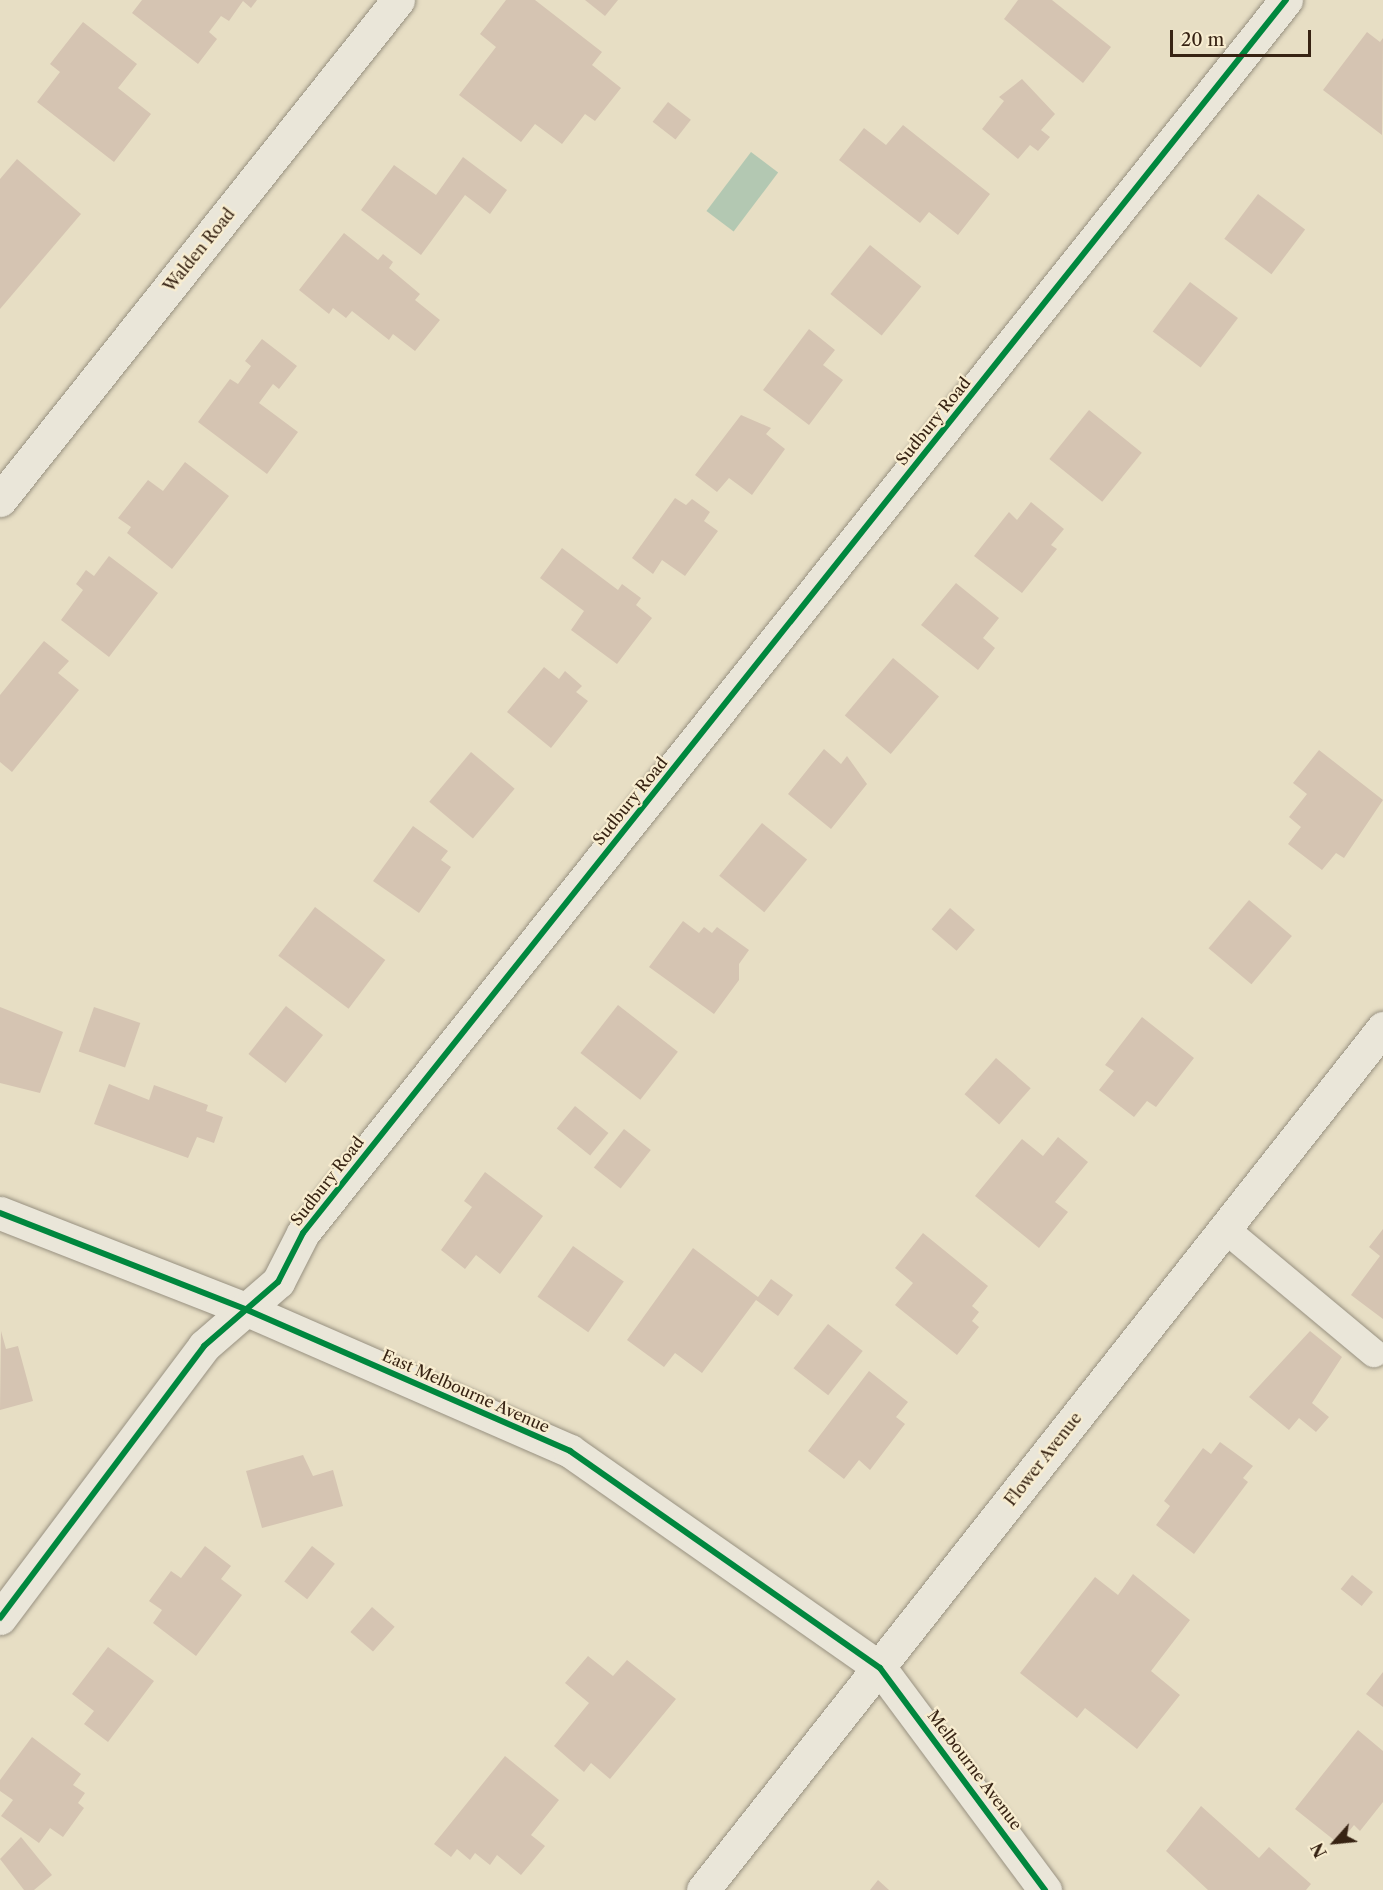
<!DOCTYPE html>
<html>
<head>
<meta charset="utf-8">
<style>
  body { margin:0 }
  #map { position:relative; width:1383px; height:1890px; overflow:hidden; background:#e7dec4; font-family:"Libre Caslon Text",serif }
  div>[style] { position:absolute }
  .water>* { inset:0; background:#b3c8b2; transform-origin:0 0 }
  .building>* { inset:0; background:#d5c4b2; transform-origin:0 0 }
  .roads { filter:drop-shadow(0 0 2px #989181) drop-shadow(0 0 2px #989181) }
  .lane>* { height:28px; margin:-14px; padding:0 14px; transform-origin:14px; border-radius:14px; background:#eae6d9 }
  .street>* { height:33px; margin:-16.5px; padding:0 16.5px; transform-origin:16.5px; border-radius:16.5px; background:#eae6d9 }
  .secondary>* { height:33px; margin:-16.5px; padding:0 16.5px; transform-origin:16.5px; border-radius:16.5px; background:#eae6d9 }
  .cycleway>* { height:6px; margin:-3px; padding:0 3px; transform-origin:3px; border-radius:3px; background:#00873e }
  span { translate:-50% -50%; white-space:nowrap; text-align:center; line-height:1.15; -webkit-text-stroke:4.5px #f8edd0; paint-order:stroke }
  .street-label { font-size:16px; color:#372313 }
  .north { position:absolute; left:1305px; top:1812px; width:60px; height:60px; -webkit-text-stroke:4px #f8edd0; paint-order:stroke; rotate:243deg; font-size:16px; font-weight:700; line-height:24px; text-align:center; color:#372313 }
  .north::after { content:''; display:block; margin:auto; width:21px; height:27px; background:#372313; clip-path:polygon(50% 0,100% 100%,50% 72%,0 100%) }
  .scale { position:absolute; left:1170px; top:30px; width:141px; height:27px; box-sizing:border-box; border:3px solid #372313; border-top:0; padding-left:8px; font-size:18px; line-height:21px; white-space:nowrap; color:#372313; -webkit-text-stroke:4px #f8edd0; paint-order:stroke }
</style>
</head>
<body>
<div id="map">
  <div class="water">
    <div style="left:751px;top:152px;width:34px;height:74px;rotate:37deg"></div>
  </div>
  <div class="building">
    <div style="clip-path:polygon(142px 0,257px 0,251px 8px,243px 1px,229px 21px,221px 16px,209px 32px,217px 39px,198px 64px,132px 13px)"></div>
    <div style="clip-path:polygon(506px 0,535px 0,602px 52px,592px 65px,621px 88px,595px 121px,585px 114px,562px 144px,535px 124px,521px 142px,459px 95px,496px 47px,480px 34px)"></div>
    <div style="clip-path:polygon(585px 0,618px 0,605px 16px)"></div>
    <div style="clip-path:polygon(1018px 0,1052px 0,1111px 47px,1083px 83px,1004px 19px)"></div>
    <div style="clip-path:polygon(83px 22px,137px 64px,118px 88px,151px 114px,114px 162px,37px 102px,60px 72px,50px 64px)"></div>
    <div style="clip-path:polygon(1367px 32px,1380px 42px,1383px 38px,1382px 135px,1323px 90px)"></div>
    <div style="clip-path:polygon(1022px 79px,1055px 114px,1041px 130px,1050px 137px,1038px 151px,1030px 145px,1018px 159px,982px 129px,1004px 101px,999px 97px)"></div>
    <div style="left:668px;top:102px;width:29px;height:25px;rotate:38deg"></div>
    <div style="clip-path:polygon(903px 125px,990px 194px,958px 235px,929px 212px,920px 223px,839px 160px,864px 128px,886px 145px)"></div>
    <div style="clip-path:polygon(463px 157px,507px 190px,490px 214px,465px 195px,421px 255px,361px 210px,394px 165px,436px 195px)"></div>
    <div style="clip-path:polygon(17px 159px,81px 214px,0 309px,0 179px)"></div>
    <div style="left:1258px;top:194px;width:59px;height:56px;rotate:37deg"></div>
    <div style="clip-path:polygon(344px 233px,378px 260px,383px 254px,393px 262px,389px 268px,420px 294px,415px 300px,440px 320px,415px 351px,393px 334px,389px 340px,352px 311px,346px 318px,333px 308px,329px 314px,299px 290px)"></div>
    <div style="left:870px;top:245px;width:66px;height:63px;rotate:39deg"></div>
    <div style="left:1190px;top:282px;width:60px;height:62px;rotate:37deg"></div>
    <div style="clip-path:polygon(809px 329px,835px 350px,823px 365px,843px 380px,809px 425px,763px 390px)"></div>
    <div style="clip-path:polygon(262px 339px,297px 366px,279px 389px,273px 384px,259px 403px,298px 432px,267px 474px,198px 422px,230px 379px,238px 384px,251px 366px,245px 361px)"></div>
    <div style="left:1089px;top:410px;width:68px;height:63px;rotate:39deg"></div>
    <div style="clip-path:polygon(741px 415px,771px 428px,766px 434px,785px 449px,752px 495px,729px 478px,717px 492px,695px 475px)"></div>
    <div style="clip-path:polygon(185px 462px,229px 496px,172px 569px,127px 533px,131px 527px,118px 518px,148px 480px,163px 491px)"></div>
    <div style="clip-path:polygon(675px 498px,686px 505px,692px 499px,710px 512px,704px 521px,718px 531px,685px 576px,662px 560px,653px 574px,632px 558px)"></div>
    <div style="clip-path:polygon(1031px 502px,1064px 529px,1051px 545px,1057px 549px,1022px 593px,974px 556px,1009px 512px,1017px 520px)"></div>
    <div style="clip-path:polygon(562px 548px,618px 590px,622px 584px,641px 598px,636px 605px,652px 618px,617px 664px,571px 630px,584px 611px,540px 578px)"></div>
    <div style="clip-path:polygon(109px 556px,158px 593px,109px 657px,61px 620px,83px 590px,76px 584px,86px 570px,94px 576px)"></div>
    <div style="clip-path:polygon(956px 583px,999px 618px,983px 638px,995px 648px,978px 670px,921px 625px)"></div>
    <div style="clip-path:polygon(44px 641px,69px 661px,58px 673px,79px 690px,12px 772px,0 762px,0 695px)"></div>
    <div style="left:893px;top:658px;width:60px;height:75px;rotate:40deg"></div>
    <div style="clip-path:polygon(544px 667px,559px 679px,565px 671px,582px 686px,576px 692px,588px 701px,551px 748px,507px 712px)"></div>
    <div style="clip-path:polygon(824px 749px,841px 764px,847px 756px,867px 784px,831px 829px,788px 794px)"></div>
    <div style="clip-path:polygon(1319px 750px,1383px 800px,1344px 858px,1336px 853px,1322px 870px,1288px 844px,1301px 827px,1289px 817px,1307px 794px,1293px 783px)"></div>
    <div style="left:471px;top:752px;width:57px;height:65px;rotate:40deg"></div>
    <div style="left:762px;top:823px;width:58px;height:68px;rotate:39deg"></div>
    <div style="clip-path:polygon(413px 826px,448px 851px,441px 860px,451px 867px,419px 913px,373px 881px)"></div>
    <div style="left:1249px;top:900px;width:56px;height:63px;rotate:40deg"></div>
    <div style="left:315px;top:907px;width:88px;height:61px;rotate:37deg"></div>
    <div style="left:950px;top:908px;width:33px;height:28px;rotate:41deg"></div>
    <div style="clip-path:polygon(683px 921px,699px 933px,704px 927px,712px 933px,717px 927px,749px 950px,739px 964px,739px 980px,714px 1014px,649px 967px)"></div>
    <div style="left:618px;top:1005px;width:76px;height:61px;rotate:38deg"></div>
    <div style="left:286px;top:1006px;width:47px;height:61px;rotate:38deg"></div>
    <div style="clip-path:polygon(0 1007px,63px 1032px,40px 1093px,0 1083px)"></div>
    <div style="left:94px;top:1007px;width:49px;height:47px;rotate:19deg"></div>
    <div style="clip-path:polygon(1142px 1017px,1194px 1058px,1156px 1107px,1147px 1101px,1134px 1117px,1099px 1090px,1114px 1071px,1105px 1065px)"></div>
    <div style="left:996px;top:1058px;width:46px;height:48px;rotate:41deg"></div>
    <div style="clip-path:polygon(109px 1084px,149px 1100px,154px 1085px,208px 1105px,206px 1111px,223px 1117px,214px 1143px,197px 1137px,188px 1158px,94px 1124px)"></div>
    <div style="left:575px;top:1106px;width:43px;height:29px;rotate:39deg"></div>
    <div style="left:624px;top:1129px;width:34px;height:49px;rotate:38deg"></div>
    <div style="clip-path:polygon(1058px 1137px,1088px 1162px,1055px 1202px,1068px 1212px,1039px 1248px,975px 1196px,1022px 1139px,1043px 1156px)"></div>
    <div style="clip-path:polygon(485px 1172px,543px 1216px,500px 1274px,476px 1255px,465px 1269px,441px 1250px,472px 1207px,464px 1201px)"></div>
    <div style="clip-path:polygon(1383px 1229px,1383px 1319px,1351px 1295px,1380px 1256px,1369px 1247px)"></div>
    <div style="clip-path:polygon(923px 1233px,988px 1286px,972px 1306px,979px 1312px,972px 1321px,979px 1327px,957px 1355px,895px 1305px,913px 1283px,895px 1268px)"></div>
    <div style="left:573px;top:1246px;width:62px;height:62px;rotate:35deg"></div>
    <div style="clip-path:polygon(693px 1248px,758px 1297px,771px 1279px,793px 1295px,778px 1316px,756px 1300px,702px 1373px,675px 1353px,664px 1367px,627px 1340px)"></div>
    <div style="left:828px;top:1324px;width:44px;height:56px;rotate:38deg"></div>
    <div style="clip-path:polygon(1px 1331px,6px 1349px,18px 1346px,33px 1401px,0 1410px)"></div>
    <div style="clip-path:polygon(1310px 1331px,1342px 1357px,1312px 1403px,1329px 1417px,1316px 1432px,1299px 1418px,1289px 1430px,1249px 1397px)"></div>
    <div style="clip-path:polygon(869px 1371px,908px 1402px,896px 1417px,905px 1424px,870px 1470px,859px 1460px,844px 1479px,808px 1451px)"></div>
    <div style="clip-path:polygon(1220px 1442px,1253px 1466px,1243px 1478px,1248px 1482px,1194px 1554px,1156px 1525px,1170px 1506px,1164px 1501px,1203px 1448px,1211px 1454px)"></div>
    <div style="clip-path:polygon(303px 1455px,313px 1476px,333px 1470px,343px 1506px,262px 1528px,246px 1471px)"></div>
    <div style="clip-path:polygon(205px 1546px,231px 1566px,221px 1579px,242px 1595px,196px 1656px,153px 1623px,162px 1610px,149px 1601px,171px 1571px,181px 1578px)"></div>
    <div style="left:312px;top:1546px;width:29px;height:45px;rotate:38deg"></div>
    <div style="clip-path:polygon(1133px 1574px,1190px 1620px,1151px 1671px,1180px 1695px,1137px 1749px,1085px 1708px,1077px 1718px,1020px 1673px,1095px 1577px,1118px 1595px)"></div>
    <div style="left:1352px;top:1575px;width:27px;height:18px;rotate:39deg"></div>
    <div style="left:372px;top:1607px;width:30px;height:33px;rotate:41deg"></div>
    <div style="clip-path:polygon(108px 1647px,154px 1681px,108px 1742px,84px 1724px,94px 1711px,72px 1694px)"></div>
    <div style="clip-path:polygon(588px 1656px,613px 1676px,627px 1660px,676px 1699px,610px 1779px,591px 1763px,584px 1772px,554px 1746px,589px 1703px,565px 1683px)"></div>
    <div style="clip-path:polygon(1383px 1672px,1383px 1707px,1366px 1694px)"></div>
    <div style="clip-path:polygon(1358px 1730px,1383px 1751px,1383px 1802px,1360px 1831px,1354px 1825px,1339px 1844px,1295px 1809px)"></div>
    <div style="clip-path:polygon(32px 1737px,81px 1774px,73px 1785px,85px 1793px,78px 1803px,84px 1808px,63px 1837px,50px 1828px,39px 1843px,1px 1816px,13px 1800px,0 1791px,0 1780px)"></div>
    <div style="clip-path:polygon(505px 1756px,559px 1800px,531px 1835px,545px 1846px,521px 1875px,497px 1855px,490px 1865px,475px 1853px,470px 1860px,457px 1849px,451px 1857px,434px 1844px)"></div>
    <div style="clip-path:polygon(1201px 1806px,1259px 1858px,1269px 1847px,1311px 1884px,1306px 1890px,1208px 1890px,1166px 1851px)"></div>
    <div style="clip-path:polygon(21px 1837px,52px 1875px,34px 1890px,24px 1890px,0 1859px)"></div>
    <div style="clip-path:polygon(878px 1880px,889px 1890px,870px 1890px)"></div>
  </div>
  <div class="roads">
    <div class="lane">
      <div style="left:1225px;top:1229px;width:194px;rotate:39.8deg"></div>
    </div>
    <div class="street">
      <div style="left:0;top:500px;width:639px;rotate:-51.48deg"></div>
      <div style="left:0;top:1213px;width:263px;rotate:21.4deg"></div>
      <div style="left:245px;top:1309px;width:355px;rotate:23.6deg"></div>
      <div style="left:570px;top:1451px;width:378px;rotate:35deg"></div>
      <div style="left:880px;top:1668px;width:277px;rotate:53.4deg"></div>
      <div style="left:0;top:1618px;width:340px;rotate:-53.1deg"></div>
      <div style="left:204px;top:1346px;width:98px;rotate:-40.9deg"></div>
      <div style="left:278px;top:1282px;width:55px;rotate:-63deg"></div>
      <div style="left:303px;top:1233px;width:1577px;rotate:-51.44deg"></div>
    </div>
    <div class="secondary">
      <div style="left:703px;top:1890px;width:1098px;rotate:-51.73deg"></div>
    </div>
  </div>
  <div class="cycleway">
    <div style="left:0;top:1213px;width:263px;rotate:21.4deg"></div>
    <div style="left:245px;top:1309px;width:355px;rotate:23.6deg"></div>
    <div style="left:570px;top:1451px;width:378px;rotate:35deg"></div>
    <div style="left:880px;top:1668px;width:277px;rotate:53.4deg"></div>
    <div style="left:0;top:1618px;width:340px;rotate:-53.1deg"></div>
    <div style="left:204px;top:1346px;width:98px;rotate:-40.9deg"></div>
    <div style="left:278px;top:1282px;width:55px;rotate:-63deg"></div>
    <div style="left:303px;top:1233px;width:1577px;rotate:-51.44deg"></div>
  </div>
  <div class="street-label">
    <span style="left:199px;top:250px;rotate:-51deg">Walden Road</span>
    <span style="left:933px;top:421px;rotate:-51deg">Sudbury Road</span>
    <span style="left:630px;top:801px;rotate:-51deg">Sudbury Road</span>
    <span style="left:327px;top:1181px;rotate:-52deg">Sudbury Road</span>
    <span style="left:466px;top:1391px;rotate:24deg">East Melbourne Avenue</span>
    <span style="left:1043px;top:1459px;rotate:-52deg">Flower Avenue</span>
    <span style="left:975px;top:1770px;rotate:53deg">Melbourne Avenue</span>
  </div>
  <div class="north">N</div>
  <div class="scale">20 m</div>
</div>
</body>
</html>
